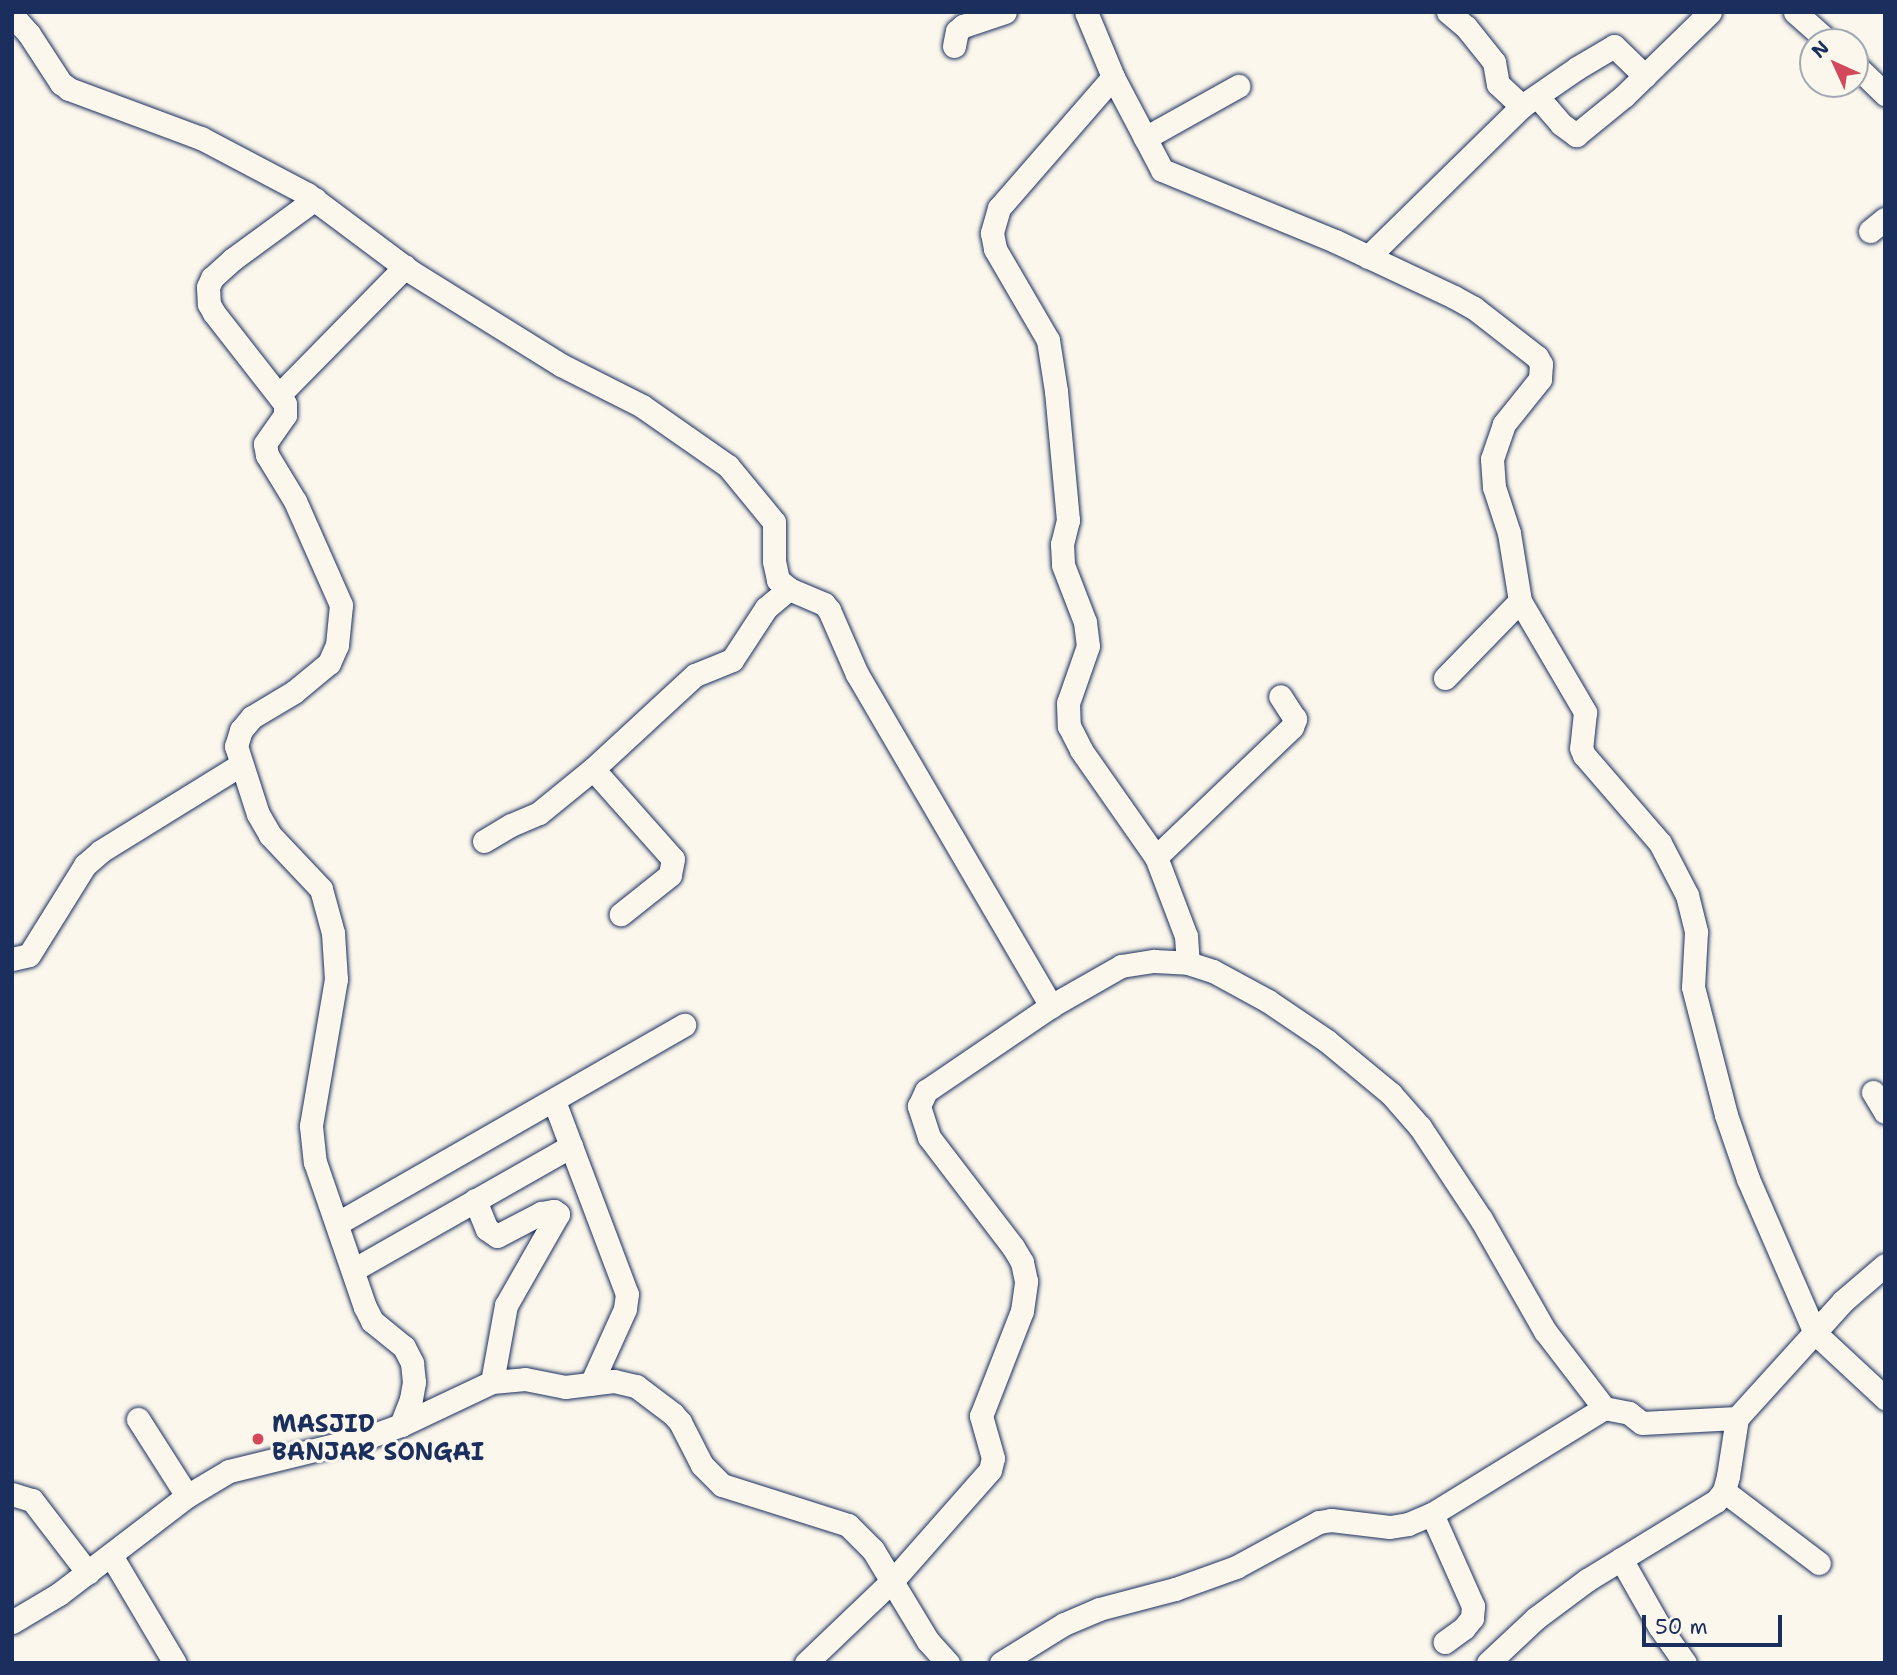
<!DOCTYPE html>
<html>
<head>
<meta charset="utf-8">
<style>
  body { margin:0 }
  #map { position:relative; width:1897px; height:1675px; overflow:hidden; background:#fbf7ec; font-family:"Shantell Sans",sans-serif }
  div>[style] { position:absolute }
  .roads { filter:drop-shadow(0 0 2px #1b2f5e) drop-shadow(0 0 2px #1b2f5e) }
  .minor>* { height:23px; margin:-11.5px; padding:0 11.5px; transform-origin:11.5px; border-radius:11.5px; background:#fbf7ec }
  .dots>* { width:19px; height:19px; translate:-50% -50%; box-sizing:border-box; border:4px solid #fbf7ec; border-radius:50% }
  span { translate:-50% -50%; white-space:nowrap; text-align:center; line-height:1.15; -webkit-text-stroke:6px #fbf7ec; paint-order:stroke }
  .poi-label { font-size:24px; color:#1b2f5e; font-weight:700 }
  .left { translate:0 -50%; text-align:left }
  .frame { position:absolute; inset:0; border:14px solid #1b2f5e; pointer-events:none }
  .north { position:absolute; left:1799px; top:28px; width:70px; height:70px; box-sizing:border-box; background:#fbf7ec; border:2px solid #a1a7b3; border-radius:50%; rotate:315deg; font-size:19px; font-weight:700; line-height:28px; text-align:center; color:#1b2f5e }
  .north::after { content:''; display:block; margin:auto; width:24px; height:32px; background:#d1495b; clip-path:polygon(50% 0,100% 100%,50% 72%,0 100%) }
  .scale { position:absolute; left:1642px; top:1615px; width:140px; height:32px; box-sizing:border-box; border:4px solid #1b2f5e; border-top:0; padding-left:9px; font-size:21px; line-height:24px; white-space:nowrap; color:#1b2f5e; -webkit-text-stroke:5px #fbf7ec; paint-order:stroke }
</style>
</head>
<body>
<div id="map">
  <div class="roads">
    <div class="minor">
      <div style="left:1086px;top:12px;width:70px;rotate:67.4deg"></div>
      <div style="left:1113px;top:77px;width:105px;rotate:62.2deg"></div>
      <div style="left:1162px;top:170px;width:187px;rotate:22.3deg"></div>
      <div style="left:1335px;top:241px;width:132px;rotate:25.2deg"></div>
      <div style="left:1454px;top:297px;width:23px;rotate:29deg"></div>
      <div style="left:1474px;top:308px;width:80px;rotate:37.9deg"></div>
      <div style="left:1537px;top:357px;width:8px;rotate:60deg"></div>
      <div style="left:1541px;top:364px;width:15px;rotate:94deg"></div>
      <div style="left:1540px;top:379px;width:58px;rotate:128.7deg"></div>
      <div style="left:1504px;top:424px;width:37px;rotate:109deg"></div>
      <div style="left:1492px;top:459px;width:28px;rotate:86deg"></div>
      <div style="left:1494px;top:487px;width:48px;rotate:71.9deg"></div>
      <div style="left:1509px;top:533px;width:69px;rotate:80.8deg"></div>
      <div style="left:1520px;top:601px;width:129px;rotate:59.6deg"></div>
      <div style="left:1585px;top:712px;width:36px;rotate:96deg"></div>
      <div style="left:1581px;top:748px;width:8px;rotate:67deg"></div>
      <div style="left:1584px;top:755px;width:116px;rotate:49.2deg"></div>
      <div style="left:1660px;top:843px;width:59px;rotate:62.6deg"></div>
      <div style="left:1687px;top:895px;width:38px;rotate:76deg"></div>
      <div style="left:1696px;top:932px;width:55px;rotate:93.1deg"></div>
      <div style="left:1693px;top:987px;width:132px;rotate:75.5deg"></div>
      <div style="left:1726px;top:1115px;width:68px;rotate:71deg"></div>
      <div style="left:1748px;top:1179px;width:168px;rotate:66.5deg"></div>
      <div style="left:1815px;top:1333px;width:96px;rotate:42.9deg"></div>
      <div style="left:1448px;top:12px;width:23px;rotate:40deg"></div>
      <div style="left:1466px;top:27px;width:45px;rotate:51.3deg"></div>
      <div style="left:1494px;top:62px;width:22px;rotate:80deg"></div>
      <div style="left:1498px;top:84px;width:33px;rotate:43deg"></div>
      <div style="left:1795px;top:12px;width:45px;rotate:41.4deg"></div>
      <div style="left:12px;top:15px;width:25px;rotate:48deg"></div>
      <div style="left:29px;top:34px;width:59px;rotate:56.9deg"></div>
      <div style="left:61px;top:83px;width:10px;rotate:37deg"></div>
      <div style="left:69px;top:89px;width:141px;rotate:20.4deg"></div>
      <div style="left:201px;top:138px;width:120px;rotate:27.8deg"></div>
      <div style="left:307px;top:194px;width:129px;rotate:36.8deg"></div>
      <div style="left:410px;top:271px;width:178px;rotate:31.9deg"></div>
      <div style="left:561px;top:365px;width:91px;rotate:26.8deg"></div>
      <div style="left:642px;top:406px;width:105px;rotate:34.9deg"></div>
      <div style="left:728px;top:466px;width:72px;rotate:50.6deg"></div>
      <div style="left:774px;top:522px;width:39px;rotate:90deg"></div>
      <div style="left:774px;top:561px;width:19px;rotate:78deg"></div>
      <div style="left:778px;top:580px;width:14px;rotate:39deg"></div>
      <div style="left:789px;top:589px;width:38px;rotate:23deg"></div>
      <div style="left:824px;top:604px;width:8px;rotate:50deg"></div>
      <div style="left:829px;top:610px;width:70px;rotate:66.4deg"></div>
      <div style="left:857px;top:674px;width:385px;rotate:59.7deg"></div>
      <div style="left:1051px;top:1006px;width:81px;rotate:-29.7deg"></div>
      <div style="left:1121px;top:966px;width:33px;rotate:-9deg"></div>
      <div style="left:1154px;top:961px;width:34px;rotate:3deg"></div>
      <div style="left:1188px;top:963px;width:26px;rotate:18deg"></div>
      <div style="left:1213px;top:971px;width:63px;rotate:28.6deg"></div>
      <div style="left:1268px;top:1001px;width:71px;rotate:34.1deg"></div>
      <div style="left:1327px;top:1041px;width:83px;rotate:39.6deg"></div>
      <div style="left:1391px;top:1094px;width:44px;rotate:48.7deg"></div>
      <div style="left:1420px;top:1127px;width:110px;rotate:56.5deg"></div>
      <div style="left:1481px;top:1219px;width:129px;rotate:60.3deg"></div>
      <div style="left:1545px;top:1331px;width:97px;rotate:52.5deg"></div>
      <div style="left:1604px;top:1408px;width:25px;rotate:11deg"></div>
      <div style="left:1629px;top:1413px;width:16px;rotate:38deg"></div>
      <div style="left:1642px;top:1423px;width:95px;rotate:-3deg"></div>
      <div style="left:1737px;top:1418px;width:158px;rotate:-47.8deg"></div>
      <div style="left:1843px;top:1301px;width:55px;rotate:-40.6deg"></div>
      <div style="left:954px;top:46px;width:15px;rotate:-79deg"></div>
      <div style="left:957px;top:31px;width:8px;rotate:-40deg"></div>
      <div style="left:963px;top:26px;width:44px;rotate:-18.4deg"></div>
      <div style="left:1855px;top:65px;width:42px;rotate:44deg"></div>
      <div style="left:1113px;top:77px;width:174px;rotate:131deg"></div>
      <div style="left:999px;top:208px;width:26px;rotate:106deg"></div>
      <div style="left:992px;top:233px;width:16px;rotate:79deg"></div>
      <div style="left:995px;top:249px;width:105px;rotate:59.8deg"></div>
      <div style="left:1048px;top:340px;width:52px;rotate:81.1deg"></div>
      <div style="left:1056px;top:391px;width:130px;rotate:84.7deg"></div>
      <div style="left:1068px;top:520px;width:25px;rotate:104deg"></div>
      <div style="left:1062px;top:544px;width:21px;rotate:87deg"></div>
      <div style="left:1063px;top:565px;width:61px;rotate:68.9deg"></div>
      <div style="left:1085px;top:622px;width:24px;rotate:83deg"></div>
      <div style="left:1088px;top:646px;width:60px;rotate:109.3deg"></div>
      <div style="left:1068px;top:703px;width:23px;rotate:88deg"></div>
      <div style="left:1069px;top:726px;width:27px;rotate:63deg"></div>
      <div style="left:1081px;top:750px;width:131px;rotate:55deg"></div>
      <div style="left:1156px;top:857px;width:85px;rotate:69.2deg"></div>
      <div style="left:1186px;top:936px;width:27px;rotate:86deg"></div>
      <div style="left:1537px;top:96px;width:37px;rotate:49deg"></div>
      <div style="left:1561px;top:124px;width:19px;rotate:36deg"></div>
      <div style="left:1576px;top:135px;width:62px;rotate:-39.1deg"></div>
      <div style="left:1624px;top:96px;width:120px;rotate:-44.3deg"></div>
      <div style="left:1145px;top:138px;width:107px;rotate:-29.2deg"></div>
      <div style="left:315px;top:199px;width:102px;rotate:143.8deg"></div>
      <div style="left:233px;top:259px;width:28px;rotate:138deg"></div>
      <div style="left:212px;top:278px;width:10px;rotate:114deg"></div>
      <div style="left:208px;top:287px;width:17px;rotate:87deg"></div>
      <div style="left:209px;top:304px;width:10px;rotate:61deg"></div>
      <div style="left:214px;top:313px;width:115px;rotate:52deg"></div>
      <div style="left:285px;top:404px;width:11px;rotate:90deg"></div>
      <div style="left:285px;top:415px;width:35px;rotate:125deg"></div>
      <div style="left:265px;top:444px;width:11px;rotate:80deg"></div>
      <div style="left:267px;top:455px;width:54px;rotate:58.7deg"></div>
      <div style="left:295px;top:501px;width:114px;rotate:66.1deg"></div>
      <div style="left:341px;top:605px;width:40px;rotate:95.7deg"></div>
      <div style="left:337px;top:645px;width:20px;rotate:114deg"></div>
      <div style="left:329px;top:663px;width:45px;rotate:140.4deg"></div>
      <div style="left:294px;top:692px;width:49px;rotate:149.2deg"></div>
      <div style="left:252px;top:717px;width:17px;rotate:130deg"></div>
      <div style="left:241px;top:730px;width:17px;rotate:107deg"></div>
      <div style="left:236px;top:746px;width:71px;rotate:72.1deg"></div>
      <div style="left:258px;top:814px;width:24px;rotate:60deg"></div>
      <div style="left:270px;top:835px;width:74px;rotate:46.6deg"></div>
      <div style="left:321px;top:889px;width:46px;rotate:74.7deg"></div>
      <div style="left:333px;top:933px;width:46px;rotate:86.3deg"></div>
      <div style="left:336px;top:979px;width:149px;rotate:99.7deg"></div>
      <div style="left:311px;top:1126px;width:36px;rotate:84deg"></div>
      <div style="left:315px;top:1162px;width:153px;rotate:71deg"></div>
      <div style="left:365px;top:1307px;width:16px;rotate:63deg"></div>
      <div style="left:372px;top:1321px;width:41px;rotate:39.1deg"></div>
      <div style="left:404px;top:1347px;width:18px;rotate:63deg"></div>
      <div style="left:412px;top:1363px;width:19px;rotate:84deg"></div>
      <div style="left:414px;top:1382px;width:17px;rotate:100deg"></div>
      <div style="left:411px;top:1399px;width:28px;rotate:111deg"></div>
      <div style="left:1870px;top:231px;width:19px;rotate:-39deg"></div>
      <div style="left:1368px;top:257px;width:216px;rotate:-44.4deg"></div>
      <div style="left:1522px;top:106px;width:67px;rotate:-34.6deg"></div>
      <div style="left:1577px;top:68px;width:43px;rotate:-30.7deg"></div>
      <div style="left:1614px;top:46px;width:43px;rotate:44.1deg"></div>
      <div style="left:279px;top:395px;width:180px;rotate:-45.5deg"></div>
      <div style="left:1445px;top:678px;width:107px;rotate:-45.8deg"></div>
      <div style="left:593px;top:769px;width:120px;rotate:48.4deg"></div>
      <div style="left:673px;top:859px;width:16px;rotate:101deg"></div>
      <div style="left:670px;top:875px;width:63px;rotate:141.5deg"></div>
      <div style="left:484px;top:841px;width:31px;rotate:-31deg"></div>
      <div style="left:511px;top:825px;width:30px;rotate:-23deg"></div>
      <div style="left:539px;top:813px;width:70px;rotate:-39.2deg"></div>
      <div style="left:593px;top:769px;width:139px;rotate:-42.7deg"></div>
      <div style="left:695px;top:675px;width:40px;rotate:-22deg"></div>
      <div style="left:732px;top:660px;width:62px;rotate:-56.8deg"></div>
      <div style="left:766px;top:608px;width:30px;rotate:-40deg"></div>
      <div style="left:1156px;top:857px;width:188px;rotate:-43.7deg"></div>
      <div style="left:1292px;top:727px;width:9px;rotate:-69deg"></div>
      <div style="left:1295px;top:719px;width:27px;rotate:-123deg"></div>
      <div style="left:12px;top:959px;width:17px;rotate:-13deg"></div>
      <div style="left:29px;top:955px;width:106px;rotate:-58.1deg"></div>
      <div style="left:85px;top:865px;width:21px;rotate:-41deg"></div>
      <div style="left:101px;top:851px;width:163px;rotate:-31.7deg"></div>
      <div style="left:1873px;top:1092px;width:23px;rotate:59deg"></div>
      <div style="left:554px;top:1101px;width:206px;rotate:69.3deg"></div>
      <div style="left:627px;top:1294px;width:15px;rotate:98deg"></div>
      <div style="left:625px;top:1309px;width:82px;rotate:114.4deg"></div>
      <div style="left:475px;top:1200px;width:31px;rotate:68deg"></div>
      <div style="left:487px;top:1229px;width:12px;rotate:35deg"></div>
      <div style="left:497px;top:1236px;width:50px;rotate:-27.6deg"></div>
      <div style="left:541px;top:1213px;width:13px;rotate:-9deg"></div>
      <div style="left:554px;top:1211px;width:5px;rotate:37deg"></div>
      <div style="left:558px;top:1214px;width:105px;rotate:119.7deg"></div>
      <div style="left:506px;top:1305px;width:78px;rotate:100.3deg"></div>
      <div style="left:338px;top:1223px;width:399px;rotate:-29.8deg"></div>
      <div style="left:353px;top:1270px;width:251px;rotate:-29.6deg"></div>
      <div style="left:138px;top:1419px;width:91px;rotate:57.5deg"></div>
      <div style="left:1724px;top:1491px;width:119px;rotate:37.2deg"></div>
      <div style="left:12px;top:1494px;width:21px;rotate:17deg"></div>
      <div style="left:32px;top:1500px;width:92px;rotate:52.5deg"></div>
      <div style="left:1432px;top:1514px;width:101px;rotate:66deg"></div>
      <div style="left:1473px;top:1606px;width:12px;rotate:95deg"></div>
      <div style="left:1472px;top:1618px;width:13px;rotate:129deg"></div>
      <div style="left:1464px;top:1628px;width:24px;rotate:144deg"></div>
      <div style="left:112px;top:1557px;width:123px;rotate:59.3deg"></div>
      <div style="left:1621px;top:1559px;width:77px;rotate:60.4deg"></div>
      <div style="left:1659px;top:1626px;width:45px;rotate:54.9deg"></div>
      <div style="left:12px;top:1622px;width:55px;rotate:-30.8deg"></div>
      <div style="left:59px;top:1594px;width:161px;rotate:-37.4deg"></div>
      <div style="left:187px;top:1496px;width:49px;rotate:-30.8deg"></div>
      <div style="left:229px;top:1471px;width:146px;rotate:-13.8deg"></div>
      <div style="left:371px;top:1436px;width:32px;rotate:-20deg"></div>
      <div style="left:401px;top:1425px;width:101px;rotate:-25.3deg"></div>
      <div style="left:492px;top:1382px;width:33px;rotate:-5deg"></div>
      <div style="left:525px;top:1379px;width:41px;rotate:11.3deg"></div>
      <div style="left:565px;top:1387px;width:49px;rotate:-7deg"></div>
      <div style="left:614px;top:1381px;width:23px;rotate:13deg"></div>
      <div style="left:636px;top:1386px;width:46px;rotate:37.1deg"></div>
      <div style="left:673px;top:1414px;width:11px;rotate:49deg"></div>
      <div style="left:680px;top:1422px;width:48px;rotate:62.9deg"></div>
      <div style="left:702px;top:1465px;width:28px;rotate:45deg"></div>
      <div style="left:722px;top:1485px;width:132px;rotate:17.6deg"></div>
      <div style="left:848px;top:1525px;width:35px;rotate:45deg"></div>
      <div style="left:873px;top:1550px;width:106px;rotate:58.9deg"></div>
      <div style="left:928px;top:1641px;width:30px;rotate:48deg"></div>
      <div style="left:806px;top:1663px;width:122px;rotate:-43.7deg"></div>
      <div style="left:894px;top:1579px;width:145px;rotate:-48.6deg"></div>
      <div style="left:990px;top:1470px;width:12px;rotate:-76deg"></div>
      <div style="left:993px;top:1458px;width:44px;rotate:-105.9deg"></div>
      <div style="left:981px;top:1416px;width:113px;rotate:-68.7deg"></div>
      <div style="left:1022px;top:1311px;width:30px;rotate:-82deg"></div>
      <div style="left:1026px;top:1281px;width:19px;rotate:-102deg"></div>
      <div style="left:1022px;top:1262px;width:17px;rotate:-121deg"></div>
      <div style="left:1013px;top:1247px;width:138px;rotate:-127.4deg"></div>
      <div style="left:929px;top:1137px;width:33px;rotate:-108deg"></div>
      <div style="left:919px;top:1106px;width:17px;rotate:-65deg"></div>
      <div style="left:926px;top:1091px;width:151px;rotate:-34.2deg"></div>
      <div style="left:1001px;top:1663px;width:74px;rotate:-31.8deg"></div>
      <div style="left:1064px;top:1624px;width:38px;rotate:-23deg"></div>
      <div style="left:1099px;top:1609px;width:79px;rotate:-14.7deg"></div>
      <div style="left:1175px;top:1589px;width:65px;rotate:-19.8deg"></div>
      <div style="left:1236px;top:1567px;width:94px;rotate:-28.5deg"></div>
      <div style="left:1319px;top:1522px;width:12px;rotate:-9deg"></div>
      <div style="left:1331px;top:1520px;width:59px;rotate:6.8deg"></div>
      <div style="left:1390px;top:1527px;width:18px;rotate:-9deg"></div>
      <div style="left:1408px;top:1524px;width:26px;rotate:-23deg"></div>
      <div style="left:1432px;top:1514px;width:202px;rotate:-31.6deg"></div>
      <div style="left:1488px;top:1663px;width:66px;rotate:-43.2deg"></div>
      <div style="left:1536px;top:1618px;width:64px;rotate:-36.7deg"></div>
      <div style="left:1587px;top:1580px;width:151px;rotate:-31.5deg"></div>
      <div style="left:1716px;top:1501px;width:13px;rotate:-51deg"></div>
      <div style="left:1724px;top:1491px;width:16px;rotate:-75deg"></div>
      <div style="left:1728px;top:1476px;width:59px;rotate:-81.2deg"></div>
    </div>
  </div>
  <div class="dots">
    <div style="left:258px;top:1439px;background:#d1495b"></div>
  </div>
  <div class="poi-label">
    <span class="left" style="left:272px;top:1439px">MASJID<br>BANJAR SONGAI</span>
  </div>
  <div class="frame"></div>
  <div class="north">N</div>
  <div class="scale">50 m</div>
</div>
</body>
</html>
